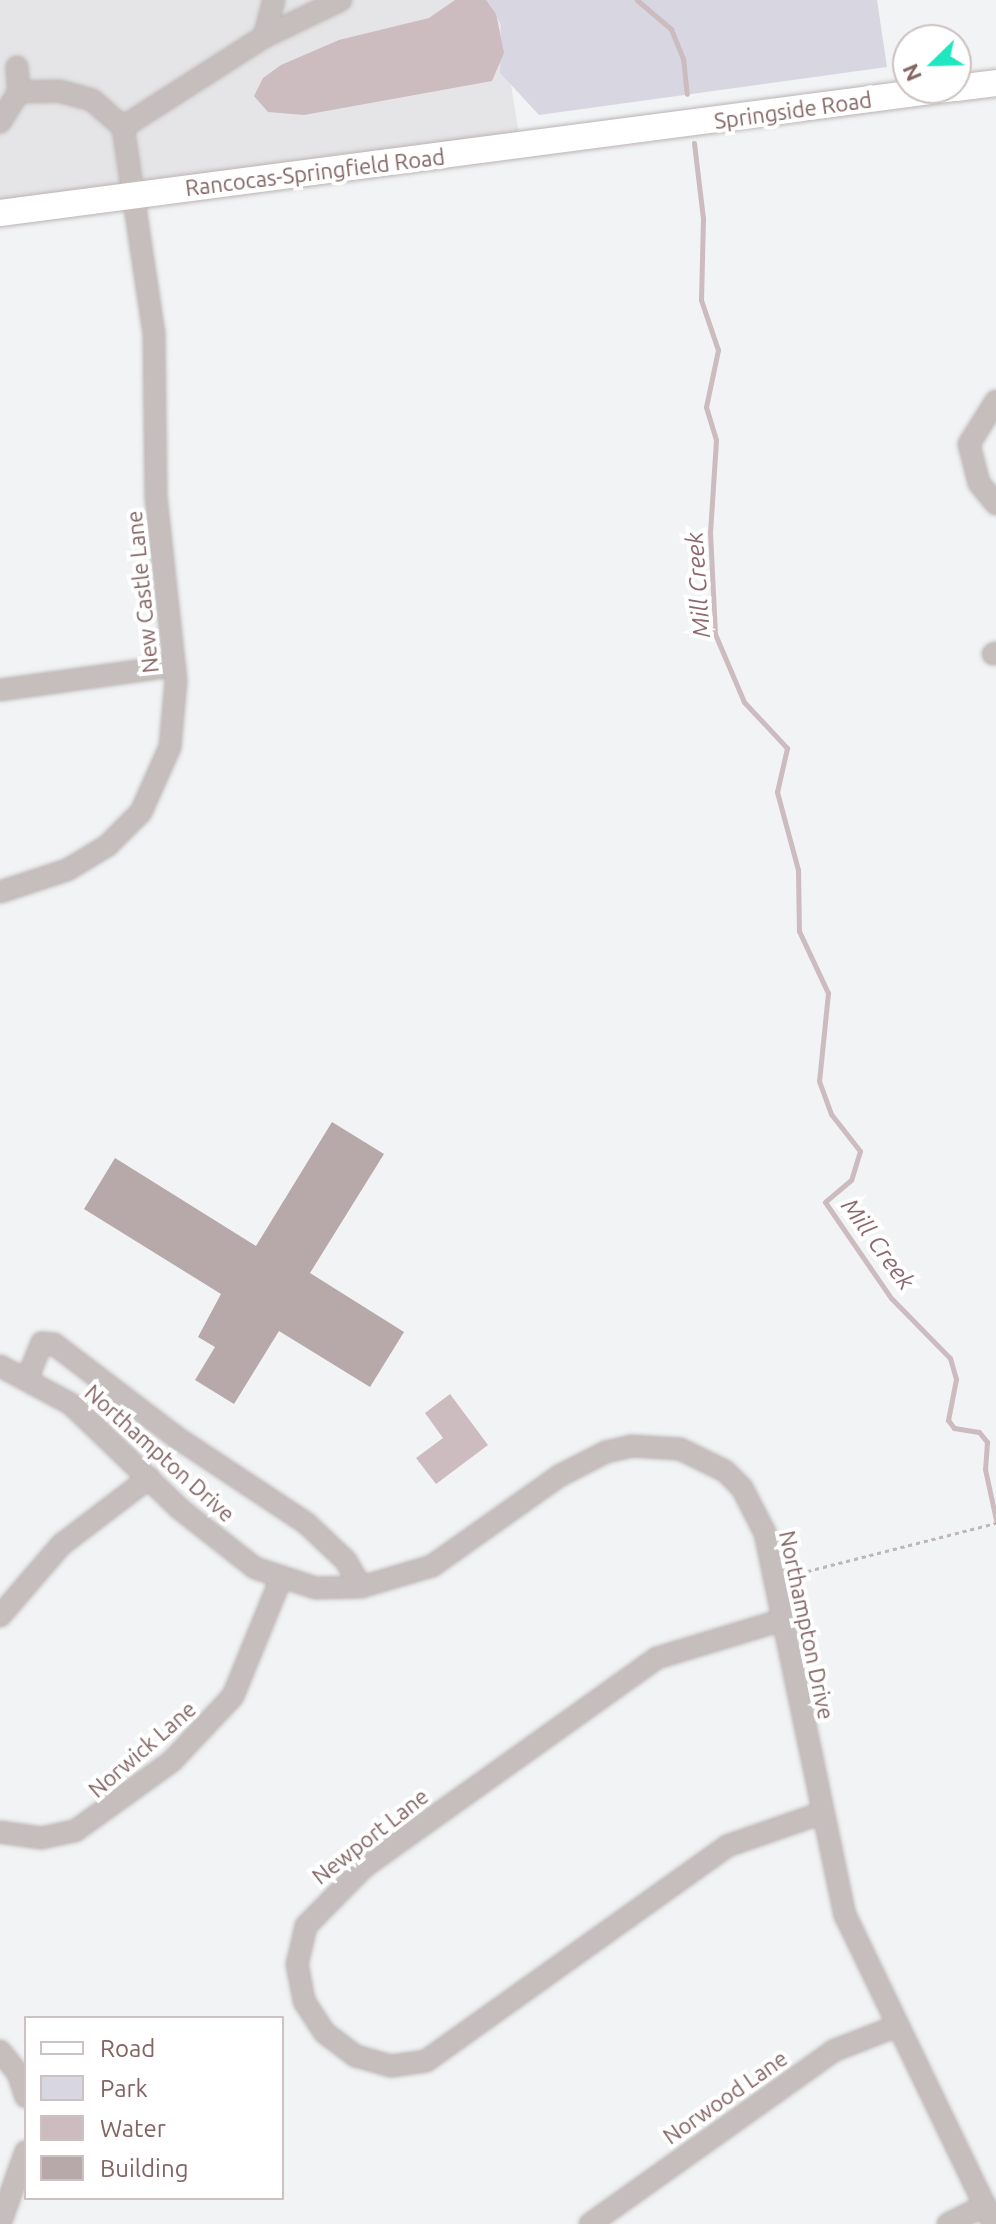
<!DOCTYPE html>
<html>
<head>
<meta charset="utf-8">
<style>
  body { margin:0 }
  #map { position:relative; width:996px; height:2224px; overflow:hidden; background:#f1f3f5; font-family:Ubuntu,sans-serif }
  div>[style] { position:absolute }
  .built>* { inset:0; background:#e5e4e6 }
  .green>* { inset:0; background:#d8d7e1 }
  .water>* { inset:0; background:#ccbbbf }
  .stream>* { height:5px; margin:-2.5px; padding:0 2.5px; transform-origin:2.5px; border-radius:2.5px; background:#ccbbbf }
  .building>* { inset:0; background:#b7a8a9 }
  .path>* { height:3px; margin-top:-1.5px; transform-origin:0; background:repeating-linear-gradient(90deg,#bdb8b7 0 4px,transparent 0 8px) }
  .roads { filter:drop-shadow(0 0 2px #bbb3b3) drop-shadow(0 0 2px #bbb3b3) }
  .minor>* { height:20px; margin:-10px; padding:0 10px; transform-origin:10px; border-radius:10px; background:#c6bebd }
  .major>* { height:26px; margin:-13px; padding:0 13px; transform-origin:13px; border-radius:13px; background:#fff }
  span { translate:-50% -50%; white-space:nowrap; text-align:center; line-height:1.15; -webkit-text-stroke:8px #fff; paint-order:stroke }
  .street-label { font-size:22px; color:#836463 }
  .water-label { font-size:24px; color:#8e686f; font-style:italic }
  .legend { position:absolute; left:24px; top:2016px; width:260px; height:184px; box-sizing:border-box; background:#fff; border:2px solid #cdc1c1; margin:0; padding:10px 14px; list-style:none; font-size:24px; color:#836463 }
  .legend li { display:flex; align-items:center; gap:16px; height:40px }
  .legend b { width:40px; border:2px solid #cdc1c1 }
  .north { position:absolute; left:892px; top:24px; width:80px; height:80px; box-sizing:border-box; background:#fff; border:2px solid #cdc1c1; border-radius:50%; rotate:247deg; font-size:22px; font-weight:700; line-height:32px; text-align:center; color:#836463 }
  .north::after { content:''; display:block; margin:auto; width:28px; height:36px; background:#1fe7c0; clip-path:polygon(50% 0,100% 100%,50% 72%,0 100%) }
</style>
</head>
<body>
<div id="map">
  <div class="built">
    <div style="clip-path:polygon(0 0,497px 0,521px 146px,0 213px)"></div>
  </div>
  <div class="green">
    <div style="clip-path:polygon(486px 0,877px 0,887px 67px,539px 115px,500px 73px,501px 24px)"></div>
  </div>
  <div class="water">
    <div style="clip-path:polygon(455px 0,486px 0,496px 14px,504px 53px,492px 81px,304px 115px,268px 112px,254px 96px,263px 78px,281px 65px,339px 40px,429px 18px)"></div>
    <div style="clip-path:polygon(450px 1394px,488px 1445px,436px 1484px,416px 1458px,443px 1438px,425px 1413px)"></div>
  </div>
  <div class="stream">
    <div style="left:637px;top:0;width:45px;rotate:40.5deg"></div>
    <div style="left:671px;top:29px;width:31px;rotate:68deg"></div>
    <div style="left:683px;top:58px;width:36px;rotate:84deg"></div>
    <div style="left:694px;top:143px;width:76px;rotate:83.2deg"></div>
    <div style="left:703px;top:218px;width:82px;rotate:91.4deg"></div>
    <div style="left:701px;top:300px;width:53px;rotate:71.2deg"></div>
    <div style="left:718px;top:350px;width:58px;rotate:101.9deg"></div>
    <div style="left:706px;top:407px;width:34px;rotate:73deg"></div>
    <div style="left:716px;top:440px;width:92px;rotate:93.7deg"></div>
    <div style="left:710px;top:532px;width:102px;rotate:87.2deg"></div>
    <div style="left:715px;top:634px;width:74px;rotate:66.9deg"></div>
    <div style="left:744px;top:702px;width:63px;rotate:46.9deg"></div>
    <div style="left:787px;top:748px;width:45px;rotate:102.8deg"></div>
    <div style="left:777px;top:792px;width:81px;rotate:74.9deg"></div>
    <div style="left:798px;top:870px;width:61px;rotate:89.1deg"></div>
    <div style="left:799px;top:931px;width:68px;rotate:64.9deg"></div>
    <div style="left:828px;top:993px;width:88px;rotate:95.8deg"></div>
    <div style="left:819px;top:1081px;width:35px;rotate:70deg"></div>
    <div style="left:831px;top:1114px;width:47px;rotate:51.9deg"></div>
    <div style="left:860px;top:1151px;width:30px;rotate:107deg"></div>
    <div style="left:851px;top:1180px;width:34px;rotate:140deg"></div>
    <div style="left:825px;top:1202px;width:116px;rotate:55.5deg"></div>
    <div style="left:891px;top:1298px;width:84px;rotate:45.5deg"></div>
    <div style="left:950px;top:1358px;width:22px;rotate:74deg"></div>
    <div style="left:956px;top:1379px;width:42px;rotate:101deg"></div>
    <div style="left:948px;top:1420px;width:10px;rotate:53deg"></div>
    <div style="left:954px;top:1428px;width:25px;rotate:9deg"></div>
    <div style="left:979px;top:1432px;width:13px;rotate:51deg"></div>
    <div style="left:987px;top:1442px;width:27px;rotate:94deg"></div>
    <div style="left:985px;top:1469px;width:52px;rotate:77.8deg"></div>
  </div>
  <div class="building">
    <div style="clip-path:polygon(332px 1122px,384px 1154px,310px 1273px,404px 1332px,370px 1387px,279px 1331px,234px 1404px,195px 1380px,215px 1347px,198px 1337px,221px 1294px,84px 1209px,115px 1158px,256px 1246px)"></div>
  </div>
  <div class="path">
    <div style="left:792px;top:1575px;width:211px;rotate:-14.3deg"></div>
  </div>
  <div class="roads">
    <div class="minor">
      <div style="left:264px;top:37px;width:85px;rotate:-25.7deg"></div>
      <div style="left:19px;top:92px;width:40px;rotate:-1.4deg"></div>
      <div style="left:59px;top:91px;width:34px;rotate:15deg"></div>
      <div style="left:92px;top:100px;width:41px;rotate:41.1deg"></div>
      <div style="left:0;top:122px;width:36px;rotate:-58deg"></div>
      <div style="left:19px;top:92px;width:25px;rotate:-95deg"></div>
      <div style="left:996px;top:401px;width:51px;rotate:122.1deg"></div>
      <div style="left:969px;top:444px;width:40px;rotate:75.6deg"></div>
      <div style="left:979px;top:483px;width:27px;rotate:51deg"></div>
      <div style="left:993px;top:654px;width:3px;rotate:-18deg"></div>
      <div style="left:0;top:690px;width:176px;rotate:-7.9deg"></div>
      <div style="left:0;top:892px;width:71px;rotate:-18.2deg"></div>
      <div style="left:67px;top:870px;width:47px;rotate:-31deg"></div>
      <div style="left:107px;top:846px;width:48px;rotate:-45deg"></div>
      <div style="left:141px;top:812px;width:71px;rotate:-66deg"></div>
      <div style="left:170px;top:747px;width:66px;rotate:-84.8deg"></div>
      <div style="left:176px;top:681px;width:184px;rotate:-96.2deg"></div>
      <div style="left:156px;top:498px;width:164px;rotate:-90.7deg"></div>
      <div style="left:154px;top:334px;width:209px;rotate:-98.5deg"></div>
      <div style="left:123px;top:127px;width:167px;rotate:-32.6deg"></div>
      <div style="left:264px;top:37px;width:38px;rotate:-75deg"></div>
      <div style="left:0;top:1366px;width:81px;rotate:28.2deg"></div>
      <div style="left:71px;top:1404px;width:151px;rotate:43.9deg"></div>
      <div style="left:180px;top:1509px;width:95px;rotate:38.2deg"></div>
      <div style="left:255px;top:1568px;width:64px;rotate:18.2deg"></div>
      <div style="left:316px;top:1588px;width:45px;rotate:-1.3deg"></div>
      <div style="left:361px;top:1587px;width:74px;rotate:-16.5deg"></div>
      <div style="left:432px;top:1566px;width:156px;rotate:-35.3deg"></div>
      <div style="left:559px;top:1476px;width:53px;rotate:-27.1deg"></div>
      <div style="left:606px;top:1452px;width:26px;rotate:-13deg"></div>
      <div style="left:631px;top:1446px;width:49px;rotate:3.5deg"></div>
      <div style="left:680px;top:1449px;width:50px;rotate:26.1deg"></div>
      <div style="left:725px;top:1471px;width:24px;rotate:45deg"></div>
      <div style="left:742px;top:1488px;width:51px;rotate:62.9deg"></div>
      <div style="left:765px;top:1533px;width:390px;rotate:78.2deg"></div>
      <div style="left:845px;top:1915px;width:343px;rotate:64.3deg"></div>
      <div style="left:28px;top:1377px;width:37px;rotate:-68deg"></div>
      <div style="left:42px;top:1343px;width:12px;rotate:5deg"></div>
      <div style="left:54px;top:1344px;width:153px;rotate:37.3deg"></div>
      <div style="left:176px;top:1437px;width:156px;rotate:33.5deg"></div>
      <div style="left:306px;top:1523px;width:55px;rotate:43.5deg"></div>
      <div style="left:346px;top:1561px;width:30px;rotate:60deg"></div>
      <div style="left:0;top:1616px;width:94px;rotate:-49.3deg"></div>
      <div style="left:61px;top:1545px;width:111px;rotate:-37.3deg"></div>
      <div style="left:782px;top:1620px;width:131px;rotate:163.1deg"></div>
      <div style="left:657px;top:1658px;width:360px;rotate:144.5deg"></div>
      <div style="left:364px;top:1867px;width:83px;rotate:134.5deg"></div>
      <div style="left:306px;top:1926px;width:39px;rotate:103deg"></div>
      <div style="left:297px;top:1964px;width:38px;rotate:79deg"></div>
      <div style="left:304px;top:2001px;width:38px;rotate:57deg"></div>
      <div style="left:325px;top:2033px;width:39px;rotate:37deg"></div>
      <div style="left:356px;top:2056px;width:36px;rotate:16deg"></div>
      <div style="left:391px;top:2066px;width:35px;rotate:-8deg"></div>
      <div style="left:426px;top:2061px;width:370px;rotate:-35.5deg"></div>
      <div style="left:727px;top:1846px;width:101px;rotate:-19.2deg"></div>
      <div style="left:0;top:1832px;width:41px;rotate:8.3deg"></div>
      <div style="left:41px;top:1838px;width:35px;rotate:-12deg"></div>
      <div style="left:75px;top:1831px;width:120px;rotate:-35.8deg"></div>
      <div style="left:172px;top:1761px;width:89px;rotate:-46.8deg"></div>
      <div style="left:233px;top:1696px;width:124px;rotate:-67.8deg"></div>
      <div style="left:0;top:2051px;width:28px;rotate:51deg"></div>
      <div style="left:18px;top:2073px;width:25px;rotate:72deg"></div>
      <div style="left:0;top:2224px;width:77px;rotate:-70.4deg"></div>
      <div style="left:590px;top:2224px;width:298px;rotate:-35.4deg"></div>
      <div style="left:833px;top:2051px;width:69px;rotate:-21.3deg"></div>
      <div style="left:948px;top:2224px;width:42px;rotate:-26.6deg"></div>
    </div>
    <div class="major">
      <div style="left:956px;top:88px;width:40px;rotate:-7.1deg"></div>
      <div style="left:0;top:213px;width:963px;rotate:-7.46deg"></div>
    </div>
  </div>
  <div class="street-label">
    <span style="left:793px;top:110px;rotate:-8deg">Springside Road</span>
    <span style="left:315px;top:172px;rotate:-7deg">Rancocas-Springfield Road</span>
    <span style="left:142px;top:592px;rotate:-96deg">New Castle Lane</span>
    <span style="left:160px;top:1453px;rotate:42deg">Northampton Drive</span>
    <span style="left:807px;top:1625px;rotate:78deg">Northampton Drive</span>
    <span style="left:142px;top:1749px;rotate:-41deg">Norwick Lane</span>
    <span style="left:370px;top:1836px;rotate:-38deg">Newport Lane</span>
    <span style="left:725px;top:2097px;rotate:-35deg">Norwood Lane</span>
  </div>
  <div class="water-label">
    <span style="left:698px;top:585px;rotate:-94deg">Mill Creek</span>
    <span style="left:878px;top:1244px;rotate:54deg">Mill Creek</span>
  </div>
  <ul class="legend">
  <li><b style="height:10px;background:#fff"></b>Road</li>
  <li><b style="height:22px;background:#d8d7e1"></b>Park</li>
  <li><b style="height:22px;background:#ccbbbf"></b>Water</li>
  <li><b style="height:22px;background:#b7a8a9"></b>Building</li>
  </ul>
  <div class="north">N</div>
</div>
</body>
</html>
